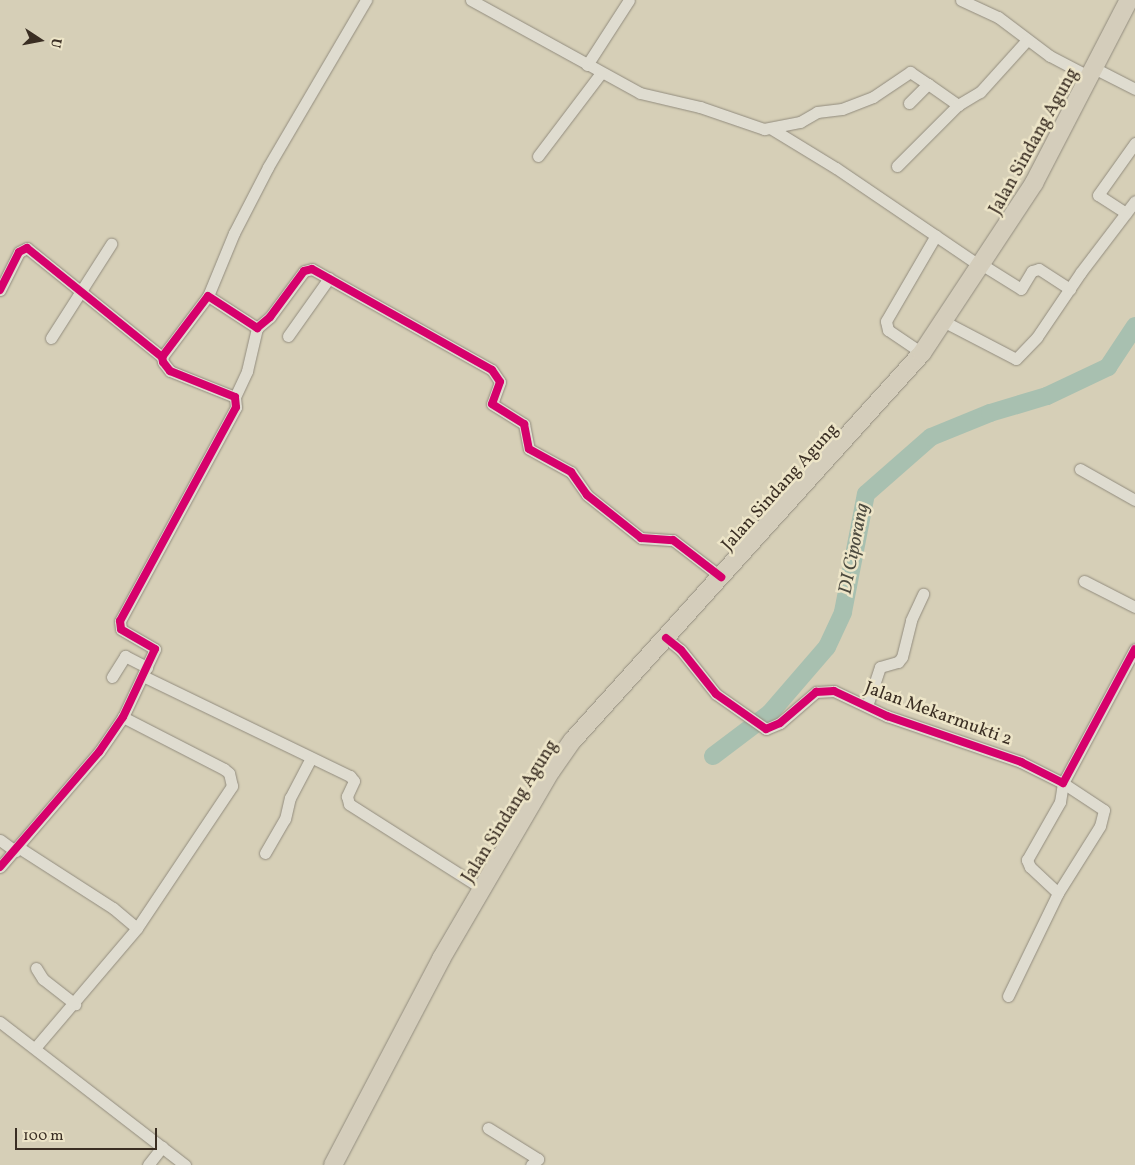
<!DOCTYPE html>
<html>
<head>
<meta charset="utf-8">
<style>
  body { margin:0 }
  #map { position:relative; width:1135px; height:1165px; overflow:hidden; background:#d6cfb7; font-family:Vollkorn,serif }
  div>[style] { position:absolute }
  .river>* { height:18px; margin:-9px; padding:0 9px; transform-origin:9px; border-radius:9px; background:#a8c0b0 }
  .roads { filter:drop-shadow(0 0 1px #928c7e) drop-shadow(0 0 1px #928c7e) }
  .street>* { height:11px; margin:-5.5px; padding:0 5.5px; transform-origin:5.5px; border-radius:5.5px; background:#dfdcd0 }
  .primary>* { height:18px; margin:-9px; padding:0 9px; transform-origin:9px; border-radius:9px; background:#d4cdbb }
  .cycleway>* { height:8px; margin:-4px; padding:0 4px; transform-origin:4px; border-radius:4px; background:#d6006c }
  span { translate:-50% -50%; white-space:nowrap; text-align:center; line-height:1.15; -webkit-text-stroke:5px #ede5c8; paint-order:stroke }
  .street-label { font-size:18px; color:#3a2e23 }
  .water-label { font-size:19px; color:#4c4a3f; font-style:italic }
  .north { position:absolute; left:15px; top:15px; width:50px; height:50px; -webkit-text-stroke:4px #ede5c8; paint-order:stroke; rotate:101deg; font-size:14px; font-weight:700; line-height:20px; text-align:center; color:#3a2e23 }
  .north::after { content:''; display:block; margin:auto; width:18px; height:22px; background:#3a2e23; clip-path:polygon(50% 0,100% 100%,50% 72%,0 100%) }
  .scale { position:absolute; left:15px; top:1128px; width:142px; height:22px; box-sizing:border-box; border:2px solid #3a2e23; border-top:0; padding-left:6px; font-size:15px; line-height:18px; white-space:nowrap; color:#3a2e23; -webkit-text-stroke:4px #ede5c8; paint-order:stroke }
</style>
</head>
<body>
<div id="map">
  <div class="river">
    <div style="left:713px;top:756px;width:71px;rotate:-37deg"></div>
    <div style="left:770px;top:713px;width:87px;rotate:-49.2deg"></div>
    <div style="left:827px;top:647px;width:38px;rotate:-65deg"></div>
    <div style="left:843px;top:612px;width:120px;rotate:-79deg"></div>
    <div style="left:866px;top:494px;width:86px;rotate:-41.2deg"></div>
    <div style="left:931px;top:437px;width:64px;rotate:-22.1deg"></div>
    <div style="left:990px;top:413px;width:59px;rotate:-16.6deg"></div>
    <div style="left:1047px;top:396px;width:68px;rotate:-25.4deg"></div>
    <div style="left:1108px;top:367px;width:49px;rotate:-56.6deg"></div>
  </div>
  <div class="roads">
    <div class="street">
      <div style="left:471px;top:0;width:193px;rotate:28.8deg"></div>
      <div style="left:640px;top:93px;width:62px;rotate:13.1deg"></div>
      <div style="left:700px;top:107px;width:68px;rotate:19deg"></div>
      <div style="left:764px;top:129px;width:37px;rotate:-11deg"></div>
      <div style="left:800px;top:122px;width:20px;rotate:-30deg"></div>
      <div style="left:817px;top:112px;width:25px;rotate:-7deg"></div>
      <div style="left:842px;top:109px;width:33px;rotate:-21deg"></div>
      <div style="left:873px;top:97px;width:45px;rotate:-34deg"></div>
      <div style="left:910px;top:72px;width:22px;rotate:34deg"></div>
      <div style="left:961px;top:0;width:41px;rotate:24.7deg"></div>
      <div style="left:998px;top:17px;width:65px;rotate:36.9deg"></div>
      <div style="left:1050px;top:56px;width:45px;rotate:27.7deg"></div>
      <div style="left:587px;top:65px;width:77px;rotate:-57.1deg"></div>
      <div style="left:1094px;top:68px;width:46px;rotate:27.1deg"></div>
      <div style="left:909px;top:103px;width:27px;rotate:-45deg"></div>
      <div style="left:928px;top:84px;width:37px;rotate:35deg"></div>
      <div style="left:772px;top:129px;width:75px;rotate:31.4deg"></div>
      <div style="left:836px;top:168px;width:174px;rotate:34.2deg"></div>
      <div style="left:538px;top:156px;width:104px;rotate:-52.8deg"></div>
      <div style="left:897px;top:166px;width:86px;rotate:-45deg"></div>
      <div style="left:958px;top:105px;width:26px;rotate:-31deg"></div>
      <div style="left:980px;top:92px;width:70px;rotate:-47.9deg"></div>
      <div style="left:1126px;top:213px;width:33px;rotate:-147deg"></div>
      <div style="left:1098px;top:195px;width:64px;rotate:-54.6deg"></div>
      <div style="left:981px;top:264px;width:47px;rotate:32deg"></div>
      <div style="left:1021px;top:289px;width:21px;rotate:-59deg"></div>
      <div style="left:1032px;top:271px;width:7px;rotate:-16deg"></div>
      <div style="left:1039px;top:269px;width:37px;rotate:33deg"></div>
      <div style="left:0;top:290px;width:42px;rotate:-63.4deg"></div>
      <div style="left:19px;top:252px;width:9px;rotate:-27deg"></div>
      <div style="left:27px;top:248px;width:174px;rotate:38.9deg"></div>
      <div style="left:162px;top:357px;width:76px;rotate:-53deg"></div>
      <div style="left:208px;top:296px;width:59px;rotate:33.1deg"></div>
      <div style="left:257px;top:328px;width:17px;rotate:-40deg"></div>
      <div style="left:270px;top:317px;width:57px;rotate:-53.5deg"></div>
      <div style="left:304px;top:271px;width:8px;rotate:-14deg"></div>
      <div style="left:312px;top:269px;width:206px;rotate:29.3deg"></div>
      <div style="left:492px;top:370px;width:14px;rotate:56deg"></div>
      <div style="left:500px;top:382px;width:23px;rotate:110deg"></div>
      <div style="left:492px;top:404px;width:38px;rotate:32deg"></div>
      <div style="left:524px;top:424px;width:25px;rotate:79deg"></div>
      <div style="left:529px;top:449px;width:48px;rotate:28.7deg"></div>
      <div style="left:571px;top:472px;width:28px;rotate:55deg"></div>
      <div style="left:587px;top:495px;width:69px;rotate:38.5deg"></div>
      <div style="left:641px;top:538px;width:32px;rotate:4deg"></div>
      <div style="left:673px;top:540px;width:61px;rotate:37.6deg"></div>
      <div style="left:208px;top:296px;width:68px;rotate:-67.6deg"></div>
      <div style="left:234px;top:233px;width:74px;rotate:-62.7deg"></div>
      <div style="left:268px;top:167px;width:194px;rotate:-59.6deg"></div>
      <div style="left:943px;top:321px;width:82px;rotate:27.5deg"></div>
      <div style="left:1016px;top:359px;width:30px;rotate:-46deg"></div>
      <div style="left:1037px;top:337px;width:78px;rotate:-55.9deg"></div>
      <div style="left:1081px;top:272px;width:89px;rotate:-52.7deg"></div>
      <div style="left:288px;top:336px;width:71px;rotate:-54.7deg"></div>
      <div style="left:51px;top:338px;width:112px;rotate:-57.4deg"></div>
      <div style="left:922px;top:353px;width:41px;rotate:-145.9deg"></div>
      <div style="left:888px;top:330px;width:9px;rotate:-103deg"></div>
      <div style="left:886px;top:321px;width:99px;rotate:-59.8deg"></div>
      <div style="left:235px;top:397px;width:29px;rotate:-65deg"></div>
      <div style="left:247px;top:371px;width:44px;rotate:-76.9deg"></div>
      <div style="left:1080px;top:469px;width:63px;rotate:29.4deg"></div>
      <div style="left:1084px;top:581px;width:57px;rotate:27deg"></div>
      <div style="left:666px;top:638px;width:19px;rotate:39deg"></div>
      <div style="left:681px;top:650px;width:56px;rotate:51.5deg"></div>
      <div style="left:716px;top:694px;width:61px;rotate:35deg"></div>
      <div style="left:766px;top:729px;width:15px;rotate:-23deg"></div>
      <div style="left:780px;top:723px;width:48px;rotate:-40.7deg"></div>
      <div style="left:816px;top:692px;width:18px;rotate:-3deg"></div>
      <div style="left:834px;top:691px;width:59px;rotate:25.3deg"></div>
      <div style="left:887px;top:716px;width:142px;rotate:18.9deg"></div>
      <div style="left:1021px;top:762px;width:47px;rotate:26.6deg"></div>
      <div style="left:1063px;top:783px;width:152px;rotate:-61.8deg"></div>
      <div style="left:143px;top:676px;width:230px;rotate:25.8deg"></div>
      <div style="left:350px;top:776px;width:6px;rotate:51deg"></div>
      <div style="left:354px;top:781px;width:17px;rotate:115deg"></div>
      <div style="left:347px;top:796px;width:8px;rotate:76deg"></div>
      <div style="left:349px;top:804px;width:155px;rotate:32.4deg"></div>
      <div style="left:112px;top:677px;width:25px;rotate:-58deg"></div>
      <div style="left:125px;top:656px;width:25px;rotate:27deg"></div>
      <div style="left:867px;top:706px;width:41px;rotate:-71.6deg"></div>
      <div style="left:880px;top:667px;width:19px;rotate:-16deg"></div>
      <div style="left:898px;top:662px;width:6px;rotate:-51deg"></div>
      <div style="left:902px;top:657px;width:38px;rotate:-76deg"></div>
      <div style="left:911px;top:620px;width:29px;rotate:-65deg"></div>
      <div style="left:0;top:840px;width:19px;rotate:36deg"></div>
      <div style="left:18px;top:847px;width:113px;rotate:32.7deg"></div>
      <div style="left:113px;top:908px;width:31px;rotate:40deg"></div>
      <div style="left:265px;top:853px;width:39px;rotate:-60deg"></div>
      <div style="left:285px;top:819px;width:22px;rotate:-77deg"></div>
      <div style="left:290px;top:798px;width:45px;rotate:-62.3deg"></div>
      <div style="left:0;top:867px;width:152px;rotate:-49.3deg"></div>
      <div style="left:99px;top:752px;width:42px;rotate:-55.6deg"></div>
      <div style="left:123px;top:717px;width:75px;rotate:-64.8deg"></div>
      <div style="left:155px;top:649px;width:39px;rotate:-150deg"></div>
      <div style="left:121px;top:629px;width:8px;rotate:-97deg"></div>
      <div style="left:120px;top:621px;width:243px;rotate:-61.5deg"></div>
      <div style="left:236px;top:407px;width:10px;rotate:-96deg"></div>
      <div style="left:235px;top:397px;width:70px;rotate:-158.2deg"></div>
      <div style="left:170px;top:371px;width:11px;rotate:-128deg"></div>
      <div style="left:163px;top:362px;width:5px;rotate:-101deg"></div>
      <div style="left:36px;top:968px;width:13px;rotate:58deg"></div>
      <div style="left:43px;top:979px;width:41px;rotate:38deg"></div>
      <div style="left:1008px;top:996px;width:114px;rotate:-64.1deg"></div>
      <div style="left:1058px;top:893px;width:38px;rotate:-137deg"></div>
      <div style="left:1030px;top:867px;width:8px;rotate:-113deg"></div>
      <div style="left:1027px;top:860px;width:67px;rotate:-60.4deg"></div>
      <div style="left:1060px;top:802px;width:19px;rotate:-81deg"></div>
      <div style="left:1063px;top:783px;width:49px;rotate:33.4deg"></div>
      <div style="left:1104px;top:810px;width:16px;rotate:104deg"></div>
      <div style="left:1100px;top:826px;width:79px;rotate:122.1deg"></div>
      <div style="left:0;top:1022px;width:234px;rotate:37.7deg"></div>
      <div style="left:35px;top:1048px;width:157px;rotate:-49.6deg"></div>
      <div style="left:137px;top:928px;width:171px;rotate:-56.2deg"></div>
      <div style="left:232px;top:786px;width:13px;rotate:-103deg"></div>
      <div style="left:229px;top:773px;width:6px;rotate:-141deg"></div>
      <div style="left:224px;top:769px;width:114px;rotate:-152.8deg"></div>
      <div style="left:488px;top:1128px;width:59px;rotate:31.8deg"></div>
      <div style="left:538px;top:1159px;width:9px;rotate:139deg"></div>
      <div style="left:148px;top:1165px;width:23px;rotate:-52deg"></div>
    </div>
    <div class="primary">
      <div style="left:333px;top:1165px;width:233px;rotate:-62.3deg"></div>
      <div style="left:441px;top:959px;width:218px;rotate:-59.7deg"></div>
      <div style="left:551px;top:771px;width:38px;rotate:-55deg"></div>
      <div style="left:573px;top:740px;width:521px;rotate:-47.96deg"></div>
      <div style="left:922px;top:353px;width:204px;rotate:-56.6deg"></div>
      <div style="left:1034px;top:183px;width:206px;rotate:-62.6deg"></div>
    </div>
  </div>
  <div class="cycleway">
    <div style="left:0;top:290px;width:42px;rotate:-63.4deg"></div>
    <div style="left:19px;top:252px;width:9px;rotate:-27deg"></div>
    <div style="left:27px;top:248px;width:174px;rotate:38.9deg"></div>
    <div style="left:162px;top:357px;width:76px;rotate:-53deg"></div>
    <div style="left:208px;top:296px;width:59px;rotate:33.1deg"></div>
    <div style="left:257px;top:328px;width:17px;rotate:-40deg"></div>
    <div style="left:270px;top:317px;width:57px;rotate:-53.5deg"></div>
    <div style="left:304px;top:271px;width:8px;rotate:-14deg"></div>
    <div style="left:312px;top:269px;width:206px;rotate:29.3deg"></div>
    <div style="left:492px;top:370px;width:14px;rotate:56deg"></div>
    <div style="left:500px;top:382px;width:23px;rotate:110deg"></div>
    <div style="left:492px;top:404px;width:38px;rotate:32deg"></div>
    <div style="left:524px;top:424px;width:25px;rotate:79deg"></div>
    <div style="left:529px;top:449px;width:48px;rotate:28.7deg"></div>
    <div style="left:571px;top:472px;width:28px;rotate:55deg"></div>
    <div style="left:587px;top:495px;width:69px;rotate:38.5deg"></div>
    <div style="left:641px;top:538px;width:32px;rotate:4deg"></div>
    <div style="left:673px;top:540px;width:61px;rotate:37.6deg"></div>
    <div style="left:666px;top:638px;width:19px;rotate:39deg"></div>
    <div style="left:681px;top:650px;width:56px;rotate:51.5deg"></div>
    <div style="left:716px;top:694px;width:61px;rotate:35deg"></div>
    <div style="left:766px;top:729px;width:15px;rotate:-23deg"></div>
    <div style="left:780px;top:723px;width:48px;rotate:-40.7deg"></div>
    <div style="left:816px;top:692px;width:18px;rotate:-3deg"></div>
    <div style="left:834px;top:691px;width:59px;rotate:25.3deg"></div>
    <div style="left:887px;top:716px;width:142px;rotate:18.9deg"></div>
    <div style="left:1021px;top:762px;width:47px;rotate:26.6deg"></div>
    <div style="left:1063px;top:783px;width:152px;rotate:-61.8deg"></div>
    <div style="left:0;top:867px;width:152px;rotate:-49.3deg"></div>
    <div style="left:99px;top:752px;width:42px;rotate:-55.6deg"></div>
    <div style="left:123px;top:717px;width:75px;rotate:-64.8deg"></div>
    <div style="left:155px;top:649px;width:39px;rotate:-150deg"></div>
    <div style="left:121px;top:629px;width:8px;rotate:-97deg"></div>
    <div style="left:120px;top:621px;width:243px;rotate:-61.5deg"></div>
    <div style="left:236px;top:407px;width:10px;rotate:-96deg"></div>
    <div style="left:235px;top:397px;width:70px;rotate:-158.2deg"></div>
    <div style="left:170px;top:371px;width:11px;rotate:-128deg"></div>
    <div style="left:163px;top:362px;width:5px;rotate:-101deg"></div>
  </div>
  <div class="street-label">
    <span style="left:1035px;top:142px;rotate:-61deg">Jalan Sindang Agung</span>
    <span style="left:781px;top:488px;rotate:-48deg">Jalan Sindang Agung</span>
    <span style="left:938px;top:715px;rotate:20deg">Jalan Mekarmukti 2</span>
    <span style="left:511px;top:812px;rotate:-58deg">Jalan Sindang Agung</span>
  </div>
  <div class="water-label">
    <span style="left:855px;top:549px;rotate:-79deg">DI Ciporang</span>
  </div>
  <div class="north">U</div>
  <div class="scale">100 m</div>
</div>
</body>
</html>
